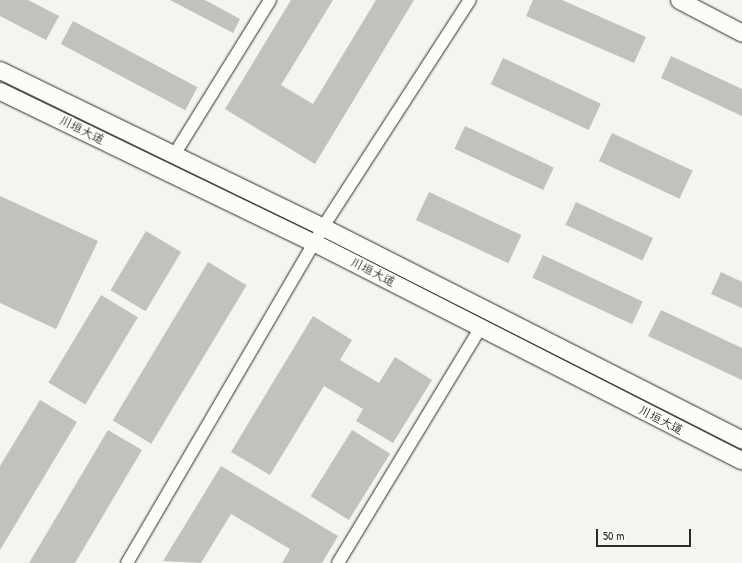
<!DOCTYPE html>
<html>
<head>
<meta charset="utf-8">
<style>
  body { margin:0 }
  #map { position:relative; width:742px; height:563px; overflow:hidden; background:#f5f4ef; font-family:"Patrick Hand","LXGW WenKai TC",sans-serif }
  div>[style] { position:absolute }
  .building>* { inset:0; background:#c2c1be; transform-origin:0 0 }
  .roads { filter:drop-shadow(0 0 1px #2b2b2b) drop-shadow(0 0 1px #2b2b2b) }
  .street>* { height:12px; margin:-6px; padding:0 6px; transform-origin:6px; border-radius:6px; background:#fdfcf7 }
  .secondary>* { height:17px; margin:-8.5px; padding:0 8.5px; transform-origin:8.5px; border-radius:8.5px; background:#fdfcf7 }
  span { translate:-50% -50%; white-space:nowrap; text-align:center; line-height:1.15; -webkit-text-stroke:3px #fdfcf7; paint-order:stroke }
  .street-label { font-size:12px; color:#2b2b2b }
  .scale { position:absolute; left:596px; top:529px; width:95px; height:18px; box-sizing:border-box; border:2px solid #2b2b2b; border-top:0; padding-left:5px; font-size:12px; line-height:14px; white-space:nowrap; color:#2b2b2b; -webkit-text-stroke:3px #fdfcf7; paint-order:stroke }
</style>
</head>
<body>
<div id="map">
  <div class="building">
    <div style="clip-path:polygon(0 0,28px 0,59px 16px,46px 40px,0 16px)"></div>
    <div style="clip-path:polygon(170px 0,205px 0,240px 19px,233px 33px)"></div>
    <div style="clip-path:polygon(291px 0,333px 0,281px 85px,313px 104px,376px 0,414px 0,315px 164px,225px 109px)"></div>
    <div style="clip-path:polygon(533px 0,562px 0,646px 37px,634px 63px,526px 16px)"></div>
    <div style="left:73px;top:21px;width:141px;height:26px;rotate:28deg"></div>
    <div style="clip-path:polygon(671px 56px,742px 89px,742px 116px,661px 78px)"></div>
    <div style="left:503px;top:58px;width:108px;height:29px;rotate:25deg"></div>
    <div style="left:465px;top:126px;width:98px;height:25px;rotate:25deg"></div>
    <div style="left:612px;top:133px;width:89px;height:31px;rotate:25deg"></div>
    <div style="left:429px;top:192px;width:102px;height:31px;rotate:25deg"></div>
    <div style="clip-path:polygon(0 196px,98px 241px,56px 329px,0 303px)"></div>
    <div style="left:576px;top:202px;width:85px;height:25px;rotate:25deg"></div>
    <div style="left:146px;top:231px;width:41px;height:69px;rotate:31deg"></div>
    <div style="left:543px;top:255px;width:110px;height:25px;rotate:25deg"></div>
    <div style="left:208px;top:262px;width:45px;height:185px;rotate:31deg"></div>
    <div style="clip-path:polygon(721px 272px,742px 282px,742px 308px,711px 294px)"></div>
    <div style="left:101px;top:295px;width:43px;height:102px;rotate:31deg"></div>
    <div style="clip-path:polygon(661px 310px,742px 348px,742px 380px,648px 336px)"></div>
    <div style="clip-path:polygon(313px 316px,352px 340px,340px 360px,379px 383px,395px 357px,432px 380px,393px 443px,356px 421px,363px 409px,324px 386px,270px 475px,231px 452px)"></div>
    <div style="clip-path:polygon(40px 400px,77px 422px,0 550px,0 466px)"></div>
    <div style="clip-path:polygon(108px 430px,142px 450px,75px 563px,29px 563px)"></div>
    <div style="left:352px;top:430px;width:45px;height:78px;rotate:32deg"></div>
    <div style="clip-path:polygon(221px 466px,338px 536px,322px 563px,282px 563px,290px 549px,231px 514px,201px 563px,163px 561px)"></div>
  </div>
  <div class="roads">
    <div class="street">
      <div style="left:174px;top:155px;width:182px;rotate:-58.2deg"></div>
      <div style="left:127px;top:563px;width:389px;rotate:-59.7deg"></div>
      <div style="left:323px;top:227px;width:270px;rotate:-57.1deg"></div>
      <div style="left:338px;top:563px;width:276px;rotate:-58.8deg"></div>
    </div>
    <div class="secondary">
      <div style="left:679px;top:0;width:71px;rotate:27.6deg"></div>
      <div style="left:0;top:70px;width:359px;rotate:25.9deg"></div>
      <div style="left:323px;top:227px;width:470px;rotate:26.9deg"></div>
      <div style="left:0;top:91px;width:350px;rotate:25.8deg"></div>
      <div style="left:315px;top:243px;width:479px;rotate:27deg"></div>
    </div>
  </div>
  <div class="street-label">
    <span style="left:82px;top:130px;rotate:26deg">川垣大道</span>
    <span style="left:373px;top:272px;rotate:27deg">川垣大道</span>
    <span style="left:661px;top:420px;rotate:27deg">川垣大道</span>
  </div>
  <div class="scale">50 m</div>
</div>
</body>
</html>
